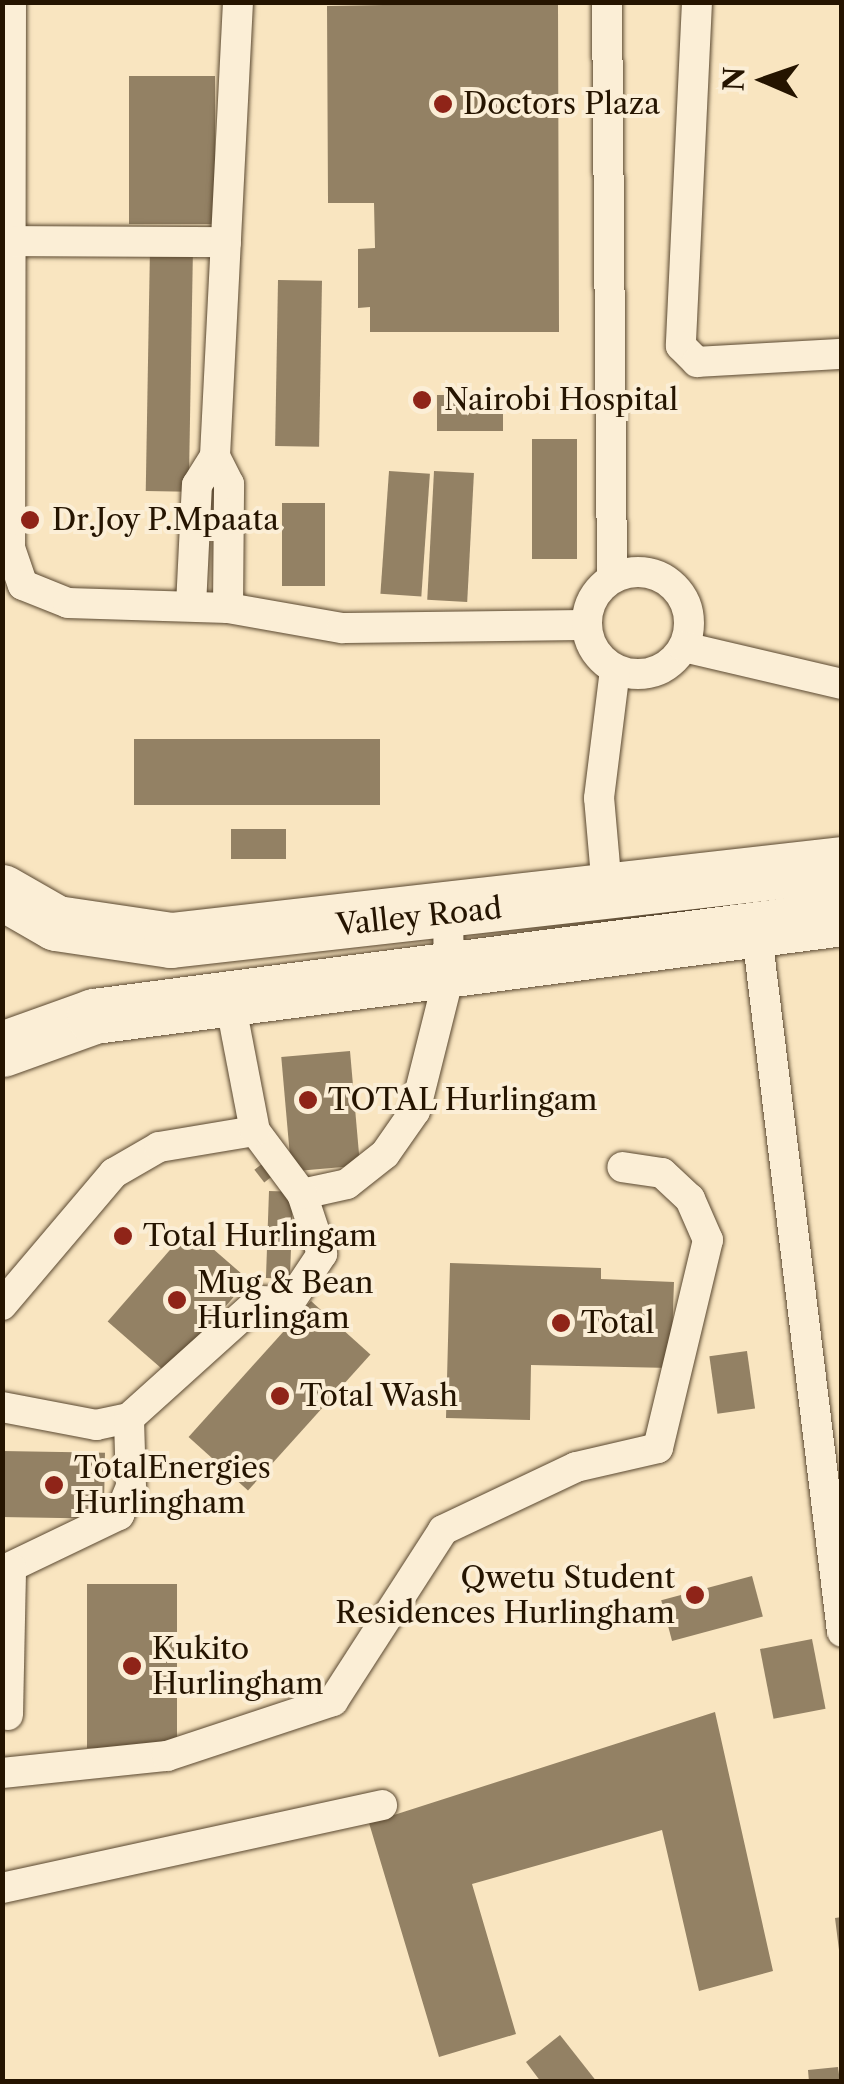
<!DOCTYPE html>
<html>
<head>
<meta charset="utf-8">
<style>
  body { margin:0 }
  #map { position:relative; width:844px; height:2084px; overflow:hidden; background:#f9e5c0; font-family:"Libre Caslon Text",serif }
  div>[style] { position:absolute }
  .building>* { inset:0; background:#938164; transform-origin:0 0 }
  .roads { filter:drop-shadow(0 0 2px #5a4830) drop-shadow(0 0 2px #5a4830) }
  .lane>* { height:30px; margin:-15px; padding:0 15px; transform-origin:15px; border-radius:15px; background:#fbeed6 }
  .lane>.ring { margin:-15px; padding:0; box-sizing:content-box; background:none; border:30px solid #fbeed6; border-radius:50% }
  .secondary>* { height:55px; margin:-27.5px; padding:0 27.5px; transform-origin:27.5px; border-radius:27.5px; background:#fbeed6 }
  .dots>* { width:28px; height:28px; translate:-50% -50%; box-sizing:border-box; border:5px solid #fbeed6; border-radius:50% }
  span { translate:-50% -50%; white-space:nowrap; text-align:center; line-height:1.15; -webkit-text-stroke:8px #fbeed6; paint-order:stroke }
  .poi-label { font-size:30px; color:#251400 }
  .left { translate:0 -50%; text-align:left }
  .right { translate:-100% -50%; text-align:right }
  .street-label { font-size:30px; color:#251400 }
  .frame { position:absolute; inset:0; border:5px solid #251400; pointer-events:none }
  .north { position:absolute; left:714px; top:30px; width:100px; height:100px; -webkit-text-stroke:8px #fbeed6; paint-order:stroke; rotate:272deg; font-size:28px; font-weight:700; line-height:40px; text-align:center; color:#251400 }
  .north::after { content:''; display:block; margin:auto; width:35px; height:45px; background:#251400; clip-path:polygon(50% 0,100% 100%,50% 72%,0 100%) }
</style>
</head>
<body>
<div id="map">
  <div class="building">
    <div style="clip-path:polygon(558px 2px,559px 332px,370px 332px,370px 307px,358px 308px,358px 249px,375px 248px,374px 203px,328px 203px,327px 6px)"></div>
    <div style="left:129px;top:76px;width:86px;height:148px"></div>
    <div style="left:150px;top:247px;width:43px;height:244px;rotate:1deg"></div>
    <div style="left:278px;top:280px;width:44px;height:166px;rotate:1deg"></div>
    <div style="left:437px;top:395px;width:66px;height:36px"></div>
    <div style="left:532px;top:439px;width:45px;height:120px"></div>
    <div style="left:389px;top:471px;width:41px;height:123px;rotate:4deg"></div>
    <div style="left:434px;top:471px;width:40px;height:129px;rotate:3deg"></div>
    <div style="left:282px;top:503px;width:43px;height:83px"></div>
    <div style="left:134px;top:739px;width:246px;height:66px"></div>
    <div style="left:231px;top:829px;width:55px;height:30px"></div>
    <div style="left:350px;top:1051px;width:115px;height:69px;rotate:85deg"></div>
    <div style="left:267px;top:1160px;width:16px;height:16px;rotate:52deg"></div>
    <div style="left:269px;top:1191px;width:24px;height:87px;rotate:2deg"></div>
    <div style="left:189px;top:1228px;width:79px;height:124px;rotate:41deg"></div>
    <div style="clip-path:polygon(450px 1263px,601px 1268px,601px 1279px,674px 1282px,671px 1368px,531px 1365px,530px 1420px,446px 1418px)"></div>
    <div style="left:311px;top:1301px;width:80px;height:183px;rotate:42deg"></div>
    <div style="left:747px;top:1351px;width:58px;height:38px;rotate:82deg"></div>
    <div style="left:2px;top:1451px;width:103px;height:66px;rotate:1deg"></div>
    <div style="left:752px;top:1576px;width:42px;height:94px;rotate:75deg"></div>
    <div style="left:177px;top:1584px;width:164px;height:90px;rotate:90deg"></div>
    <div style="left:812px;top:1639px;width:71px;height:53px;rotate:79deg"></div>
    <div style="clip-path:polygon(715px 1712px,773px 1971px,699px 1991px,662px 1830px,472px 1884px,516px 2034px,439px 2057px,369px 1823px)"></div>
    <div style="clip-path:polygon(842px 1917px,842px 1950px,839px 1950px,835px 1918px)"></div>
    <div style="clip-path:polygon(560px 2035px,597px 2082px,541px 2082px,526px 2062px)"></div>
    <div style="clip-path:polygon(838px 2067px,840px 2082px,809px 2082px,808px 2070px)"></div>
  </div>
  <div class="roads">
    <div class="lane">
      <div style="left:11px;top:2px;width:546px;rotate:90.1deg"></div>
      <div style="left:10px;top:548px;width:39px;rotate:71deg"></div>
      <div style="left:23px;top:585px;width:48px;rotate:21.8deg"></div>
      <div style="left:68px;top:603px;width:160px;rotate:1.8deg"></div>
      <div style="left:228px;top:608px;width:116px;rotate:10deg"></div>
      <div style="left:342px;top:628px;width:245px;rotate:-0.7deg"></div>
      <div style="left:607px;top:2px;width:576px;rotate:89.5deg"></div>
      <div style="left:697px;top:2px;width:344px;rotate:92.7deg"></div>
      <div style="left:681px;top:346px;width:23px;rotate:45deg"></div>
      <div style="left:697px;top:362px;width:145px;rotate:-3.2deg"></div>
      <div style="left:10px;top:241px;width:216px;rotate:0.3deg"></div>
      <div class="ring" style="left:587px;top:572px;width:72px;height:72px"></div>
      <div style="left:191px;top:606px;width:121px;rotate:-87.2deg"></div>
      <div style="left:197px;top:485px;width:34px;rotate:-58deg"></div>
      <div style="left:228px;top:608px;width:124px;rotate:-89.5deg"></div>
      <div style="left:229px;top:484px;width:31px;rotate:-117deg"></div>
      <div style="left:215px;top:456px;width:455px;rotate:-87.1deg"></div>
      <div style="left:684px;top:647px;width:162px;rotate:13.2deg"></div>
      <div style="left:608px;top:900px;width:102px;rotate:-95deg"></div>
      <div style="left:599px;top:798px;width:129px;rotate:-82.9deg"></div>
      <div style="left:755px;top:918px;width:719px;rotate:83.05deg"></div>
      <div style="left:302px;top:1194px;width:46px;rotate:-12.5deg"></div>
      <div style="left:347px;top:1184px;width:48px;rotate:-38.3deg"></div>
      <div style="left:385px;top:1154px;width:52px;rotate:-55.1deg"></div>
      <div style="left:415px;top:1111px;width:139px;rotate:-75.9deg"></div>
      <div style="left:449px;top:976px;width:61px;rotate:-90.9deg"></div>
      <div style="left:2px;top:1305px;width:173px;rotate:-49.7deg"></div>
      <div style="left:114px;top:1173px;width:52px;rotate:-30deg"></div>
      <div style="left:159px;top:1147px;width:97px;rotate:-9.5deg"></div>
      <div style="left:2px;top:1407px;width:96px;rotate:10.8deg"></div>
      <div style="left:96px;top:1425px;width:34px;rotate:-12deg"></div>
      <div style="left:129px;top:1418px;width:175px;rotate:-42deg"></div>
      <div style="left:259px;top:1301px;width:31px;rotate:2deg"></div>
      <div style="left:290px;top:1302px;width:58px;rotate:-56.3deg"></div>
      <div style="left:322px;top:1254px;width:63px;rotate:-108.4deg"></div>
      <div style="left:302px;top:1194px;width:79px;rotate:-126.7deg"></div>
      <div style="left:255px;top:1131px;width:137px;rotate:-100.9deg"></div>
      <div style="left:2px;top:1571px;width:130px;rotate:-25.6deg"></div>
      <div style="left:119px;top:1515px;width:30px;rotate:-67deg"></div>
      <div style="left:131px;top:1487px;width:69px;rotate:-91.7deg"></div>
      <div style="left:8px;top:1715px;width:147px;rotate:-88.8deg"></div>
      <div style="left:2px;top:1773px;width:166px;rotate:-5.9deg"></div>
      <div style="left:167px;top:1756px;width:175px;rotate:-18.3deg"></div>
      <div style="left:333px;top:1701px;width:203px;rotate:-57.2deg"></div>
      <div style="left:443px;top:1530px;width:147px;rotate:-25.3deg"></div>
      <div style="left:576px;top:1467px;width:84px;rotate:-13deg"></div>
      <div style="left:658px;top:1448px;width:214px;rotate:-76.5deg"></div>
      <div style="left:708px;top:1240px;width:45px;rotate:-113.7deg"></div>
      <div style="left:690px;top:1199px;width:38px;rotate:-137deg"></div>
      <div style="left:662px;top:1173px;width:40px;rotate:-171.5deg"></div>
      <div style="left:2px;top:1888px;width:389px;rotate:-12.3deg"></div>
    </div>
    <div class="secondary">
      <div style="left:2px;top:892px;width:62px;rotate:29.9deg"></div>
      <div style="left:56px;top:923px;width:116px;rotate:8.4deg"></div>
      <div style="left:171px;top:940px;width:675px;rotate:-6.46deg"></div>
      <div style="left:2px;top:1049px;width:98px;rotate:-19.7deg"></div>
      <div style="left:94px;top:1016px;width:754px;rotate:-7.46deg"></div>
    </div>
  </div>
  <div class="dots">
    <div style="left:443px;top:104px;background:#8f2418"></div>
    <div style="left:422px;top:400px;background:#8f2418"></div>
    <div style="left:30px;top:520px;background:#8f2418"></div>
    <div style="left:308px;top:1100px;background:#8f2418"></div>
    <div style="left:123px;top:1236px;background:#8f2418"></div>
    <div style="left:177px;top:1300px;background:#8f2418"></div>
    <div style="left:561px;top:1323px;background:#8f2418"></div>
    <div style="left:280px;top:1396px;background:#8f2418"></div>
    <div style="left:54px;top:1485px;background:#8f2418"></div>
    <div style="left:695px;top:1595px;background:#8f2418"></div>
    <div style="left:132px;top:1666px;background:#8f2418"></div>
  </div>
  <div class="poi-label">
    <span class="left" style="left:463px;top:104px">Doctors Plaza</span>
    <span class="left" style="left:444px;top:400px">Nairobi Hospital</span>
    <span class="left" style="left:52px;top:520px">Dr.Joy P.Mpaata</span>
    <span class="left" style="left:328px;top:1100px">TOTAL Hurlingam</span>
    <span class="left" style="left:143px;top:1236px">Total Hurlingam</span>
    <span class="left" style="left:197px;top:1300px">Mug &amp; Bean<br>Hurlingam</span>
    <span class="left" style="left:581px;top:1323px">Total</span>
    <span class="left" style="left:300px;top:1396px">Total Wash</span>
    <span class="left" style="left:74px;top:1485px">TotalEnergies<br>Hurlingham</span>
    <span class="right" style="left:675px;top:1595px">Qwetu Student<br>Residences Hurlingham</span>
    <span class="left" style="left:152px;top:1666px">Kukito<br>Hurlingham</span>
  </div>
  <div class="street-label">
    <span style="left:419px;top:917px;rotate:-6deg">Valley Road</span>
  </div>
  <div class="frame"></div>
  <div class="north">N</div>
</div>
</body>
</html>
